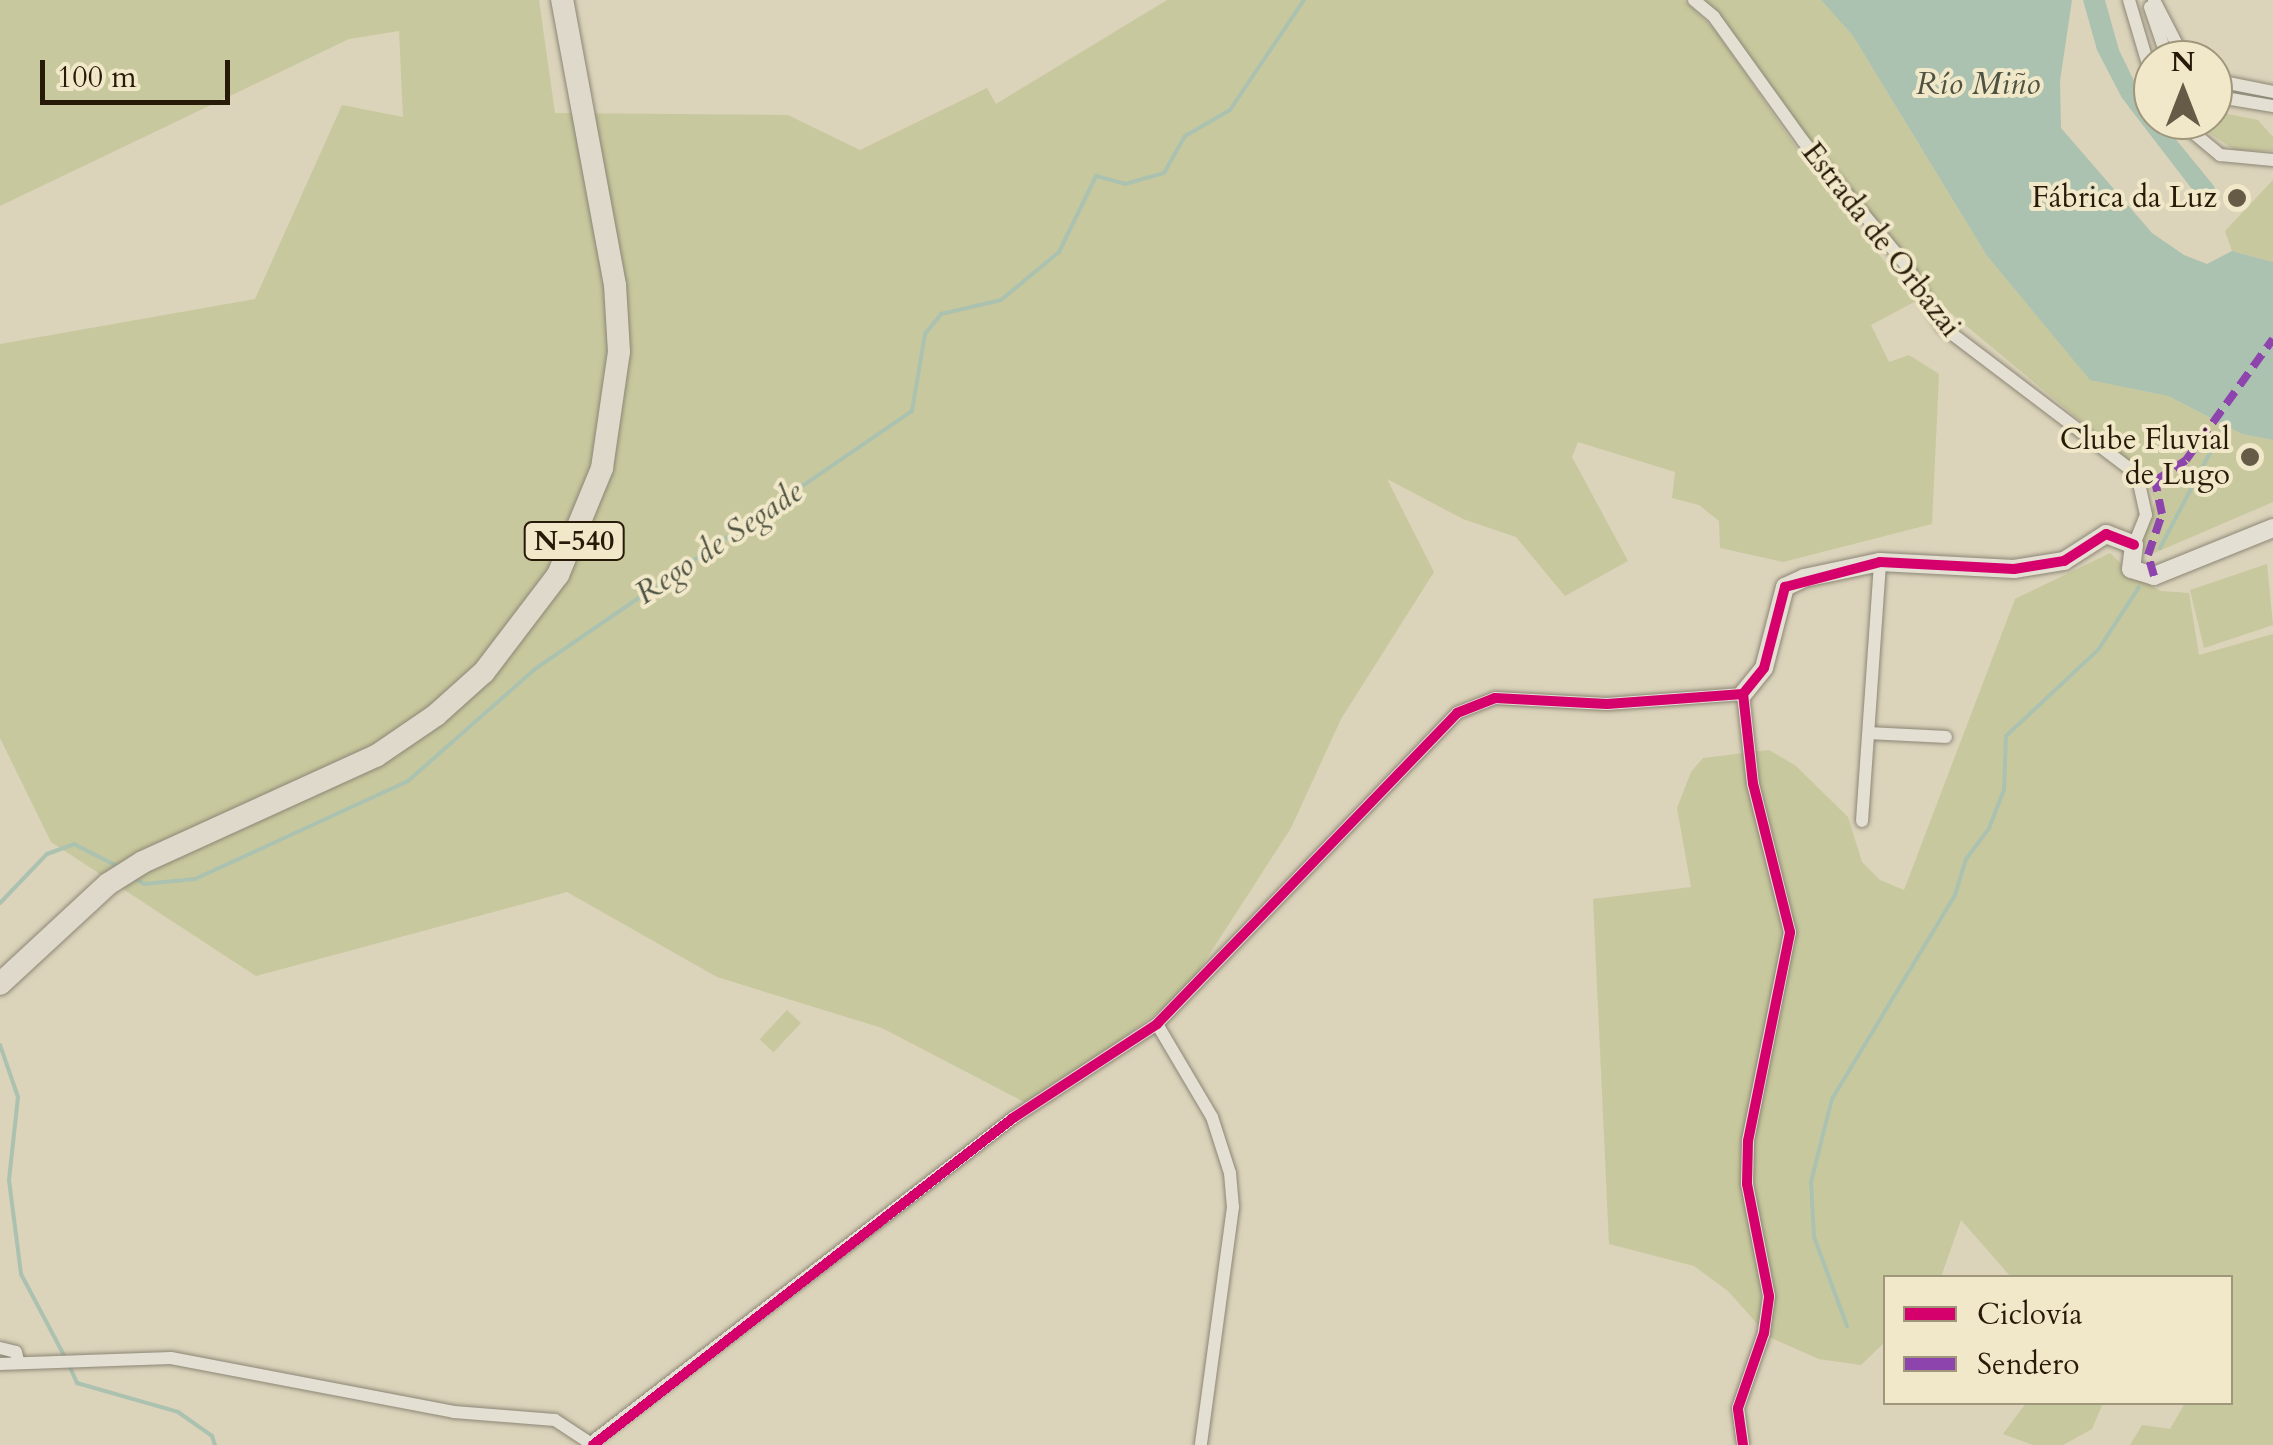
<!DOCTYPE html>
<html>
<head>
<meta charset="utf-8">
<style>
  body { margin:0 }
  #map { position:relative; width:2273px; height:1445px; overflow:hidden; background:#dbd3ba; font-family:Cardo,serif }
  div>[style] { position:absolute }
  .green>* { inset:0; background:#c8c89e; transform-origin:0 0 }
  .water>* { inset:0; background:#abc2b0 }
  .stream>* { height:4px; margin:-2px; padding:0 2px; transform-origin:2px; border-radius:2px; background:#abc2b0 }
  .roads { filter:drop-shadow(0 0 2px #8c8676) drop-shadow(0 0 2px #8c8676) }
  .minor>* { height:12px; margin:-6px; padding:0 6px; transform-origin:6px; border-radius:6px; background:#e3dfd2 }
  .tertiary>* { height:18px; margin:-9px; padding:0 9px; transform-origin:9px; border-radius:9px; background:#e3dfd2 }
  .trunk>* { height:22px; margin:-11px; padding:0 11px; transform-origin:11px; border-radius:11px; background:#ded9ca }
  .quiet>* { height:8px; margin-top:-4px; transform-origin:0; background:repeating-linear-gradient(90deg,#8e44ad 0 15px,transparent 0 23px) }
  .cycleway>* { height:10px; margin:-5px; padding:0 5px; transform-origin:5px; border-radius:5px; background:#d6006c }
  .dots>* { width:28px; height:28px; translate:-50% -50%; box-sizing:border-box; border:5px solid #f1e8c9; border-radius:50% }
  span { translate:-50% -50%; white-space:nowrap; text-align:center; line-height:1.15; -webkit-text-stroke:8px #f1e8c9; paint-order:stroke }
  .shield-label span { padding:2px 8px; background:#f1e8c9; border:2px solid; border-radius:8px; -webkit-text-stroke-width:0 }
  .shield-label { font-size:28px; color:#271a09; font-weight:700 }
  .poi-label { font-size:30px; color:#271a09 }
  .right { translate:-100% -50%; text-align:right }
  .street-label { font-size:30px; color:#271a09 }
  .water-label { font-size:32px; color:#4e5242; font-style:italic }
  .legend { position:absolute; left:1883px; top:1275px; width:350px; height:130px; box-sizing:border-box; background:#f1e8c9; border:2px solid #a0967c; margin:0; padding:12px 18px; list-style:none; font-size:30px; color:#271a09 }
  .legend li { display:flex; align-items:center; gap:20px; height:50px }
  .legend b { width:50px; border:2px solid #a0967c }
  .north { position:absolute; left:2133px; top:40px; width:100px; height:100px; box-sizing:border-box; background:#f1e8c9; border:2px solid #a0967c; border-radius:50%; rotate:0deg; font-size:28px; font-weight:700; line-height:40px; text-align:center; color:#271a09 }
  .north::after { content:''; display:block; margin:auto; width:35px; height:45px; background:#665b47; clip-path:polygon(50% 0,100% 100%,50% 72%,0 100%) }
  .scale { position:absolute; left:40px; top:60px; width:190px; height:45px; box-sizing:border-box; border:5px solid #271a09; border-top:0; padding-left:12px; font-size:30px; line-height:35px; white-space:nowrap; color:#271a09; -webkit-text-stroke:8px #f1e8c9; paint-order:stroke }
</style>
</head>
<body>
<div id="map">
  <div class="green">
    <div style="clip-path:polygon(0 0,539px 0,555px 113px,788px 115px,860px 150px,987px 88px,996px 104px,1167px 0,1684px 0,1715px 30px,1814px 173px,1916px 301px,1871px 325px,1889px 362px,1909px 355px,1939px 374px,1932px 524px,1783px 562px,1720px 548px,1719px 521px,1699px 505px,1672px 498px,1675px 472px,1578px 442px,1572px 457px,1628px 561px,1565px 596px,1516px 537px,1463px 519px,1387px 479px,1434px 572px,1341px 719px,1291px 828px,1185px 992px,1032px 1106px,882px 1028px,717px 977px,567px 892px,256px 976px,51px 842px,0 738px,0 344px,255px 299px,342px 105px,403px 117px,399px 31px,349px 39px,0 206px)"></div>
    <div style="clip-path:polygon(1703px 0,1821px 0,1853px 36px,1987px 256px,2090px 379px,2168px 396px,2242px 434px,2273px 440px,2273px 502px,2152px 554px,2141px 550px,2155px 501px,2143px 473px,1928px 294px,1923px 279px,1816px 152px)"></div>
    <div style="clip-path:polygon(2213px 111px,2258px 120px,2273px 137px,2273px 151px,2235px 150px,2189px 120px,2213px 120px)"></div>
    <div style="clip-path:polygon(2273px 180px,2273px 262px,2232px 251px,2225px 231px)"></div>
    <div style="clip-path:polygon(2110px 553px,2136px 578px,2161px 591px,2189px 593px,2199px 655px,2273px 634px,2273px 1445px,2130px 1445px,2142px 1425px,2170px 1429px,2185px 1403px,2230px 1402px,2230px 1278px,2011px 1277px,1961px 1220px,1941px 1277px,1886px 1278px,1885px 1342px,1861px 1365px,1819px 1359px,1769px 1337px,1728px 1291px,1694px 1266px,1609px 1244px,1593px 899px,1691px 887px,1677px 808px,1691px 772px,1703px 758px,1769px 750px,1796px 766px,1848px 817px,1862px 862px,1880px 880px,1904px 890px,2015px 599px)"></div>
    <div style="clip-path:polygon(2267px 564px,2273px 625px,2204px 648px,2190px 590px)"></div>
    <div style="left:787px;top:1010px;width:19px;height:40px;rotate:43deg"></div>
    <div style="clip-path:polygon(2026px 1403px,2026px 1402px,2103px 1403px,2092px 1429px,2063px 1445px,2033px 1445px,2003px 1434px)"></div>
  </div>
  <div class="water">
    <div style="clip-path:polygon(1821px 0,2072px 0,2060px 81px,2061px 128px,2152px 233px,2184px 255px,2207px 264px,2232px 251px,2273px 262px,2273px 440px,2242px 434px,2168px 396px,2090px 380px,1987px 256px,1853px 36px)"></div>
    <div style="clip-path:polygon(2083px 0,2105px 0,2119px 50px,2153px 120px,2160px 120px,2214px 186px,2217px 195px,2205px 206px,2122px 98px,2097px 50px)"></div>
  </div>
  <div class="stream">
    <div style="left:2160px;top:548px;width:140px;rotate:-62.3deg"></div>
    <div style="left:133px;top:877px;width:13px;rotate:32deg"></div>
    <div style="left:144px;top:884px;width:51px;rotate:-5.6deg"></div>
    <div style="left:195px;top:879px;width:234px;rotate:-24.7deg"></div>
    <div style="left:408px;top:781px;width:169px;rotate:-41.4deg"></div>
    <div style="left:535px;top:669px;width:457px;rotate:-34.4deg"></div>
    <div style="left:912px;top:411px;width:78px;rotate:-80.4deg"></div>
    <div style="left:925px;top:334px;width:26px;rotate:-51deg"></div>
    <div style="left:941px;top:314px;width:62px;rotate:-13.1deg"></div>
    <div style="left:1001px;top:300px;width:75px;rotate:-39.6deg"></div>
    <div style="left:1059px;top:252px;width:85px;rotate:-64deg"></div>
    <div style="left:1096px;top:176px;width:30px;rotate:15deg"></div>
    <div style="left:1125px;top:184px;width:41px;rotate:-15.8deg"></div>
    <div style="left:1164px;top:173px;width:43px;rotate:-60.4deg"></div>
    <div style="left:1185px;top:136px;width:52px;rotate:-30deg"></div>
    <div style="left:1230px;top:110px;width:133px;rotate:-56.1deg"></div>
    <div style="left:0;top:903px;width:68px;rotate:-46.2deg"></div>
    <div style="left:47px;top:854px;width:29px;rotate:-20deg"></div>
    <div style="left:74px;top:844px;width:48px;rotate:27.1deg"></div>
    <div style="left:0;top:1045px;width:55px;rotate:70.9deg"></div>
    <div style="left:18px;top:1097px;width:83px;rotate:96.2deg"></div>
    <div style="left:9px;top:1180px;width:95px;rotate:82.7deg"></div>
    <div style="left:21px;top:1274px;width:94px;rotate:62.1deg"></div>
    <div style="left:1847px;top:1326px;width:95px;rotate:-110.3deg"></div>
    <div style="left:1814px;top:1237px;width:55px;rotate:-93.1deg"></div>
    <div style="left:1811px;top:1182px;width:86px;rotate:-75.8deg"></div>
    <div style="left:1832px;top:1099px;width:238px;rotate:-58.9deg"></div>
    <div style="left:1955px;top:895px;width:38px;rotate:-73deg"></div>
    <div style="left:1966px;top:859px;width:39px;rotate:-53deg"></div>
    <div style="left:1989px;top:828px;width:41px;rotate:-68.5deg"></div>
    <div style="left:2004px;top:790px;width:54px;rotate:-87.9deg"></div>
    <div style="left:2006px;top:736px;width:126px;rotate:-43.1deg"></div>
    <div style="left:2098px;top:650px;width:75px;rotate:-56.9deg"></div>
    <div style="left:69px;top:1365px;width:20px;rotate:66deg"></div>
    <div style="left:77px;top:1383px;width:105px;rotate:16deg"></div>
    <div style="left:178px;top:1412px;width:42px;rotate:35.2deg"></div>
    <div style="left:212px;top:1436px;width:9px;rotate:72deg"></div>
  </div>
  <div class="roads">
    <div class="minor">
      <div style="left:1694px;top:0;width:26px;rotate:40deg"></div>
      <div style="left:1714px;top:17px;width:153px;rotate:54.3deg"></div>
      <div style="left:1803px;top:141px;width:161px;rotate:50.3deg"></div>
      <div style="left:1906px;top:265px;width:72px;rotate:59.2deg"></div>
      <div style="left:1943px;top:327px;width:243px;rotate:37.2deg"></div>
      <div style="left:2137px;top:474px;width:42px;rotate:77.6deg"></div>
      <div style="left:2146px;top:515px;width:32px;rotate:112deg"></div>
      <div style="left:2129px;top:0;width:84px;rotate:73.5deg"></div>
      <div style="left:2154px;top:0;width:68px;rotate:62.7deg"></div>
      <div style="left:2150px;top:7px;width:56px;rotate:71.2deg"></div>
      <div style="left:2213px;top:80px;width:61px;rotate:11.3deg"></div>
      <div style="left:2213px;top:96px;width:61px;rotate:9.5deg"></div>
      <div style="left:2178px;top:120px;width:55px;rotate:39.8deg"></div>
      <div style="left:2220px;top:155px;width:53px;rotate:5.4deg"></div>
      <div style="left:1869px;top:733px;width:77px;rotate:3deg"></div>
      <div style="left:1862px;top:821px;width:260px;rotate:-86deg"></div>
      <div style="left:1157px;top:1024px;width:108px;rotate:59.4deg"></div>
      <div style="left:1212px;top:1117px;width:59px;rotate:72.2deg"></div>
      <div style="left:1230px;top:1173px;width:34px;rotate:85deg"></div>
      <div style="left:1233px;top:1207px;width:240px;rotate:97.7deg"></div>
      <div style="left:0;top:1348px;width:16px;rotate:14deg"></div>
      <div style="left:16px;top:1352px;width:9px;rotate:77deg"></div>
      <div style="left:0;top:1364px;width:171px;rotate:-2deg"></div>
      <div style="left:171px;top:1358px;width:288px;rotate:10.8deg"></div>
      <div style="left:454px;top:1412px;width:101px;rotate:4.5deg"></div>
      <div style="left:555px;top:1420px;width:45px;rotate:33.3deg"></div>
      <div style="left:592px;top:1442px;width:531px;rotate:-37.58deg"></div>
      <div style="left:1013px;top:1118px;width:172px;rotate:-33.1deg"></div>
      <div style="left:1157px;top:1024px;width:432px;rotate:-46deg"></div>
      <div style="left:1457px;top:713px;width:41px;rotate:-21.5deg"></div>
      <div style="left:1495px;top:698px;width:112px;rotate:3.1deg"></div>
      <div style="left:1607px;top:704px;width:136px;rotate:-4.2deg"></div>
      <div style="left:1743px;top:694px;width:91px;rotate:83.7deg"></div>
      <div style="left:1753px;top:784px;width:153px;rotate:76deg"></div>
      <div style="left:1790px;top:932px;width:213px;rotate:101.4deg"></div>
      <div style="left:1748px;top:1141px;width:43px;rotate:91.3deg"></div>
      <div style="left:1747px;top:1184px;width:114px;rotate:78.9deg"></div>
      <div style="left:1769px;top:1296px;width:37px;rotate:98deg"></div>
      <div style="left:1764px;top:1333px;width:79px;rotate:109.1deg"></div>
      <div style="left:1738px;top:1408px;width:37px;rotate:82deg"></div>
    </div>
    <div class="tertiary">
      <div style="left:1743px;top:694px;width:33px;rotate:-51deg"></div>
      <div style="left:1764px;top:668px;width:84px;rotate:-75.5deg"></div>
      <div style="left:1785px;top:587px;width:21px;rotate:-25deg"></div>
      <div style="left:1804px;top:578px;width:78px;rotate:-11.9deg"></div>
      <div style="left:1880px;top:562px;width:134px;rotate:3deg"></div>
      <div style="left:2014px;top:569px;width:51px;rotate:-9.1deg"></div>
      <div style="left:2064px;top:561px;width:50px;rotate:-32.7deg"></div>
      <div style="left:2106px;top:534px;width:30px;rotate:21deg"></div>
      <div style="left:2134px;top:545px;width:24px;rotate:97deg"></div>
      <div style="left:2131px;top:569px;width:24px;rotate:17deg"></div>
      <div style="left:2154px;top:576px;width:128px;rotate:-22deg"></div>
    </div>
    <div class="trunk">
      <div style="left:0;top:984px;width:147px;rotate:-42.8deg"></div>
      <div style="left:108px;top:884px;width:41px;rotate:-32.2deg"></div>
      <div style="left:143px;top:862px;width:256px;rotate:-24.5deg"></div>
      <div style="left:376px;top:756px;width:73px;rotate:-34.3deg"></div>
      <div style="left:436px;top:715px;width:64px;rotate:-41.9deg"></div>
      <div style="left:484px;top:672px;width:122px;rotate:-52.7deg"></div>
      <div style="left:558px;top:575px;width:116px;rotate:-67.6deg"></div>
      <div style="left:602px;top:468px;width:117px;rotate:-81.7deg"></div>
      <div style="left:619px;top:352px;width:67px;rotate:-93.4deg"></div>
      <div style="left:615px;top:285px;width:290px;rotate:-100.5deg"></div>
    </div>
  </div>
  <div class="quiet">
    <div style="left:2154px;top:576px;width:22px;rotate:-106deg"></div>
    <div style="left:2148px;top:555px;width:43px;rotate:-71.1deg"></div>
    <div style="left:2162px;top:514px;width:34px;rotate:-102deg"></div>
    <div style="left:2155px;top:481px;width:37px;rotate:-34deg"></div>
    <div style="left:2186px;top:460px;width:149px;rotate:-54.3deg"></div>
  </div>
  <div class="cycleway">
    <div style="left:593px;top:1445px;width:532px;rotate:-37.9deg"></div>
    <div style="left:1013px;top:1118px;width:172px;rotate:-33.1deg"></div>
    <div style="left:1157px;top:1024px;width:432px;rotate:-46deg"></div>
    <div style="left:1457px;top:713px;width:41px;rotate:-21.5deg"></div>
    <div style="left:1495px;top:698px;width:112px;rotate:3.1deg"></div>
    <div style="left:1607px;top:704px;width:136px;rotate:-4.2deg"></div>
    <div style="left:1743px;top:1445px;width:37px;rotate:-98deg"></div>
    <div style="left:1738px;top:1408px;width:79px;rotate:-70.9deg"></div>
    <div style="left:1764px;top:1333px;width:37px;rotate:-82deg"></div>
    <div style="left:1769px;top:1296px;width:114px;rotate:-101.1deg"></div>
    <div style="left:1747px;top:1184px;width:43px;rotate:-88.7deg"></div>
    <div style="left:1748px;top:1141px;width:213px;rotate:-78.6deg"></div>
    <div style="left:1790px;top:932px;width:153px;rotate:-104deg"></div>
    <div style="left:1753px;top:784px;width:91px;rotate:-96.3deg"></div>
    <div style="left:1743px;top:694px;width:33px;rotate:-51deg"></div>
    <div style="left:1764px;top:668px;width:84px;rotate:-75.5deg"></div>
    <div style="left:1785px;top:587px;width:98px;rotate:-14.7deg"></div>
    <div style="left:1880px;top:562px;width:134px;rotate:3deg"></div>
    <div style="left:2014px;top:569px;width:51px;rotate:-9.1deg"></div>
    <div style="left:2064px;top:561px;width:50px;rotate:-32.7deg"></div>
    <div style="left:2106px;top:534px;width:30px;rotate:21deg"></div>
  </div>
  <div class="dots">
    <div style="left:2237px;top:198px;background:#665b47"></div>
    <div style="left:2250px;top:457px;background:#665b47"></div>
  </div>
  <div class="shield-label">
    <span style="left:574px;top:541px">N-540</span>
  </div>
  <div class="poi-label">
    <span class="right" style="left:2217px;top:198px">Fábrica da Luz</span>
    <span class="right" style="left:2230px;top:457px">Clube Fluvial<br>de Lugo</span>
  </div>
  <div class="street-label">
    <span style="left:1881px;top:240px;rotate:52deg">Estrada de Orbazai</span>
  </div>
  <div class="water-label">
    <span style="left:1978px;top:84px">Río Miño</span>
    <span style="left:719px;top:543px;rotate:-34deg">Rego de Segade</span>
  </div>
  <ul class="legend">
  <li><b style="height:12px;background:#d6006c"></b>Ciclovía</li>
  <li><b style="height:12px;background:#8e44ad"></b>Sendero</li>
  </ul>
  <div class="north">N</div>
  <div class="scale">100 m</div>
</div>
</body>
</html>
